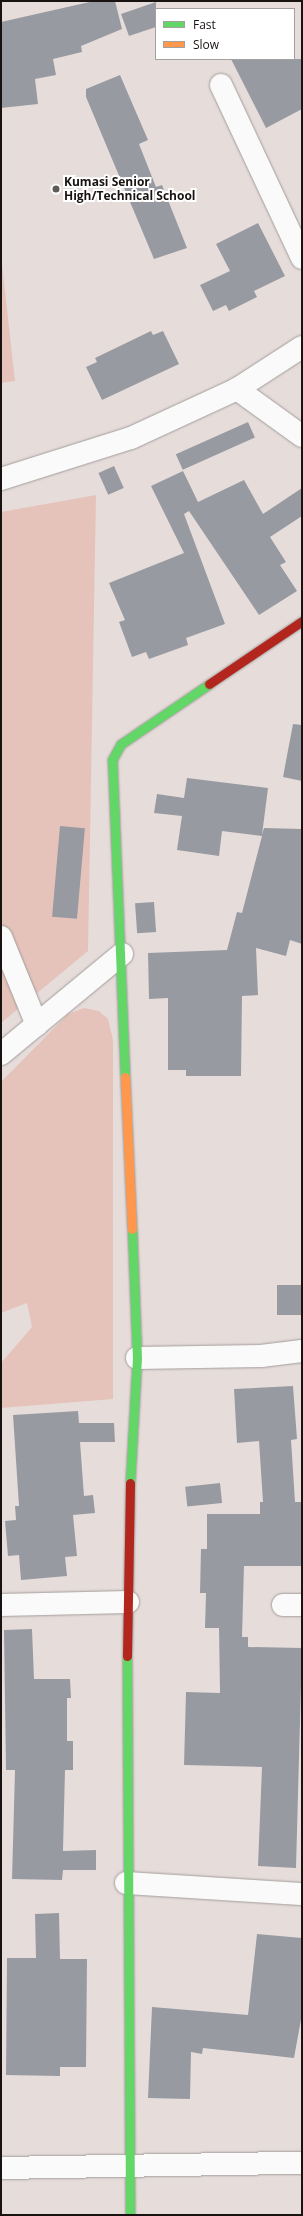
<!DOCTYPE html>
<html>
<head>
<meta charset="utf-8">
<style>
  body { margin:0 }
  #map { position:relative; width:303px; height:2216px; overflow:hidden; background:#e6dddb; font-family:"Open Sans",sans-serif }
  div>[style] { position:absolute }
  .green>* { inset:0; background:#e5c3bb }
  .building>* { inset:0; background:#989aa2; transform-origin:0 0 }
  .roads { filter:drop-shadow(0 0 1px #a39d9b) drop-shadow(0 0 1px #a39d9b) }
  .street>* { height:22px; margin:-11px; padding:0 11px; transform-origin:11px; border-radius:11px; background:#fbfafa }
  .fast>* { height:9px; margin:-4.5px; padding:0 4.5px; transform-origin:4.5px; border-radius:4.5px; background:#63d668 }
  .slow>* { height:9px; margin:-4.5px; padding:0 4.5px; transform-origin:4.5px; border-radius:4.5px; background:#ff974d }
  .jam>* { height:9px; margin:-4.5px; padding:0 4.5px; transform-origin:4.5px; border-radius:4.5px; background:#b3261e }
  .dots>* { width:11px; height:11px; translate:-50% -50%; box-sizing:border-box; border:2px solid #fff; border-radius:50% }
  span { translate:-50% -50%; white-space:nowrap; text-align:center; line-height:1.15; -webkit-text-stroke:4px #fff; paint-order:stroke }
  .poi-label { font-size:12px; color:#181311; font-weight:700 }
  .left { translate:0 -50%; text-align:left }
  .frame { position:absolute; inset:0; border:2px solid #181311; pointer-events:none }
  .legend { position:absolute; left:155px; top:8px; width:140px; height:52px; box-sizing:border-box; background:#fff; border:1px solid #a3a1a0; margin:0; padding:5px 7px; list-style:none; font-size:12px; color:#181311 }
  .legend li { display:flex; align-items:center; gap:8px; height:20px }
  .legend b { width:20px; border:1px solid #a3a1a0 }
</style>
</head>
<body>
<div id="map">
  <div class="green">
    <div style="clip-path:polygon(1px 255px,15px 381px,1px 383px)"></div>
    <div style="clip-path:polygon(96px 495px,88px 951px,1px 1023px,1px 512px)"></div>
    <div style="clip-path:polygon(84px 1008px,99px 1011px,108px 1019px,113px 1040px,113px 1399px,1px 1408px,1px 1363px,32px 1327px,27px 1303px,1px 1313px,1px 1082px,68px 1014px)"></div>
  </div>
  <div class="building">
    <div style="clip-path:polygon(94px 1px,115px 1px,122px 29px,81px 46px,82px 52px,53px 59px,56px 75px,35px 79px,38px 104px,1px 108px,1px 22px)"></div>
    <div style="clip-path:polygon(156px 2px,156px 27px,129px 36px,121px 14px)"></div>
    <div style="clip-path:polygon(231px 59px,302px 59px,302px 109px,266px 128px)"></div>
    <div style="clip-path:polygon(120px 75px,148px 140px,139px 144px,156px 187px,162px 185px,187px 248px,154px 259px,86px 97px,86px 89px)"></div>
    <div style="clip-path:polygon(258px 223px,285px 276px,254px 291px,257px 297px,229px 311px,226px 305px,213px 311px,200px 285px,230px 271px,216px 244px)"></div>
    <div style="clip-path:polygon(151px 331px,153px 335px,163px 331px,179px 364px,102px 400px,86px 367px,97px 362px,95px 358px)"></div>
    <div style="left:248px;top:422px;width:17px;height:79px;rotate:66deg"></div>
    <div style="left:114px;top:466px;width:24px;height:17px;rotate:66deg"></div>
    <div style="clip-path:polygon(183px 471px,198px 502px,244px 480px,263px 514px,302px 488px,302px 516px,270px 537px,286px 562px,280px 565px,297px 591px,259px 615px,189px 511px,184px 514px,225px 624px,186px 638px,188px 645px,149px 659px,146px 652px,132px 657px,119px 622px,125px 620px,109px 583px,184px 553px,151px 486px)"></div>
    <div style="clip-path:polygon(293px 724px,302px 725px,302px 781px,283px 777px)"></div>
    <div style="clip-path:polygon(187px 778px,268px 788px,262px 835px,264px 828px,302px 829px,302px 944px,290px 940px,286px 956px,256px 948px,258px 995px,242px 996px,241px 1076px,186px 1076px,186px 1070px,168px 1070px,168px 998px,149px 999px,148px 953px,227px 950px,237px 912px,242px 913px,262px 836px,222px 831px,219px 856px,177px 850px,182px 816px,154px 813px,157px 794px,184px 798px)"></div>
    <div style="left:60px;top:826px;width:25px;height:91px;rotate:5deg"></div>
    <div style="left:154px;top:902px;width:30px;height:19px;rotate:86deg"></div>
    <div style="left:277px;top:1285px;width:25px;height:30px"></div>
    <div style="clip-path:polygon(293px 1386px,297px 1439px,291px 1440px,295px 1502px,302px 1502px,302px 1566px,244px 1566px,242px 1637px,248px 1637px,248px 1647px,302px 1648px,296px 1868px,258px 1866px,262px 1767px,184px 1765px,186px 1692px,220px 1693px,219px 1628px,205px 1628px,206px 1593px,200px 1593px,201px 1549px,207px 1549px,207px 1514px,260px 1514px,260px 1502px,263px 1502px,259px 1441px,237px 1443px,234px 1389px)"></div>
    <div style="clip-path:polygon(78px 1411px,79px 1423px,114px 1423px,115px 1442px,80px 1442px,84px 1496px,93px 1495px,95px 1513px,73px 1515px,77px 1556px,65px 1557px,67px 1576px,21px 1580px,19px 1555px,8px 1556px,5px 1521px,16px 1520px,15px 1506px,19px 1506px,13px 1415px)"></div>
    <div style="left:220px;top:1483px;width:20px;height:35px;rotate:84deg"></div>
    <div style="clip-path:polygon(32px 1629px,34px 1679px,70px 1679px,71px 1698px,67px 1698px,67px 1741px,73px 1741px,73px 1770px,65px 1770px,63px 1851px,96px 1850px,96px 1870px,63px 1870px,62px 1880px,12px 1879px,15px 1770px,6px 1770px,4px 1630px)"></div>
    <div style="clip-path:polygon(59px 1913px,60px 1959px,87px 1959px,86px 2067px,60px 2067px,60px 2076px,6px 2075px,7px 1958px,36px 1958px,35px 1914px)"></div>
    <div style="clip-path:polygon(257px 1934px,302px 1938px,302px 2014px,294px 2058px,203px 2048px,202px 2054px,191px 2052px,190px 2099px,148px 2098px,152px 2007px,248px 2015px)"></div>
  </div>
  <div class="roads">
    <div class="street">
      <div style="left:221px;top:85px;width:191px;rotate:64.9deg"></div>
      <div style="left:237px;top:389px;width:80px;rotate:35.9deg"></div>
      <div style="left:1px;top:479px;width:136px;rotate:-17.5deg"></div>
      <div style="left:131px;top:438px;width:117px;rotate:-24.8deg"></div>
      <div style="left:237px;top:389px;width:77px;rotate:-32.9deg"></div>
      <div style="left:1px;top:937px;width:95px;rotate:67.8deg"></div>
      <div style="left:1px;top:1054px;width:157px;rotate:-39.6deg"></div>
      <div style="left:137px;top:1358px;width:124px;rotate:-0.9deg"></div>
      <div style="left:261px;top:1356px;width:41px;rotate:-7deg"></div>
      <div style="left:1px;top:1605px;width:127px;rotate:-1.4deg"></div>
      <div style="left:283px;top:1605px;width:19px"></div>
      <div style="left:126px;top:1883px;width:176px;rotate:3.6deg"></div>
      <div style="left:1px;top:2168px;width:301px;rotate:-1deg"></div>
    </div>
    <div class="fast">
      <div style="left:125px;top:1077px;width:317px;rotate:-92.3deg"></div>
      <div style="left:112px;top:760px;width:18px;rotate:-61deg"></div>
      <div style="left:121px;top:744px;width:107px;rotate:-34.3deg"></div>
      <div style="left:130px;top:1483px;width:125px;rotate:-86.8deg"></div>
      <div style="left:137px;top:1358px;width:129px;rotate:-92.2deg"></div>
      <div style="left:127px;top:1656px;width:559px;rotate:89.69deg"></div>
    </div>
    <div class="slow">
      <div style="left:125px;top:1077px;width:152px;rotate:87.4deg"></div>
    </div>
    <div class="jam">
      <div style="left:209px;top:684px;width:112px;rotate:-34.1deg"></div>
      <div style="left:127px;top:1656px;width:173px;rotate:-89deg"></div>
    </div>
  </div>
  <div class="dots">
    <div style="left:56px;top:189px;background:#605a58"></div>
  </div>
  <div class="poi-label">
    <span class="left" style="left:64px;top:189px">Kumasi Senior<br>High/Technical School</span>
  </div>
  <div class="frame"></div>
  <ul class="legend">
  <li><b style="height:5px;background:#63d668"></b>Fast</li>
  <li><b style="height:5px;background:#ff974d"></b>Slow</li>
  </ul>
</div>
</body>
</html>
